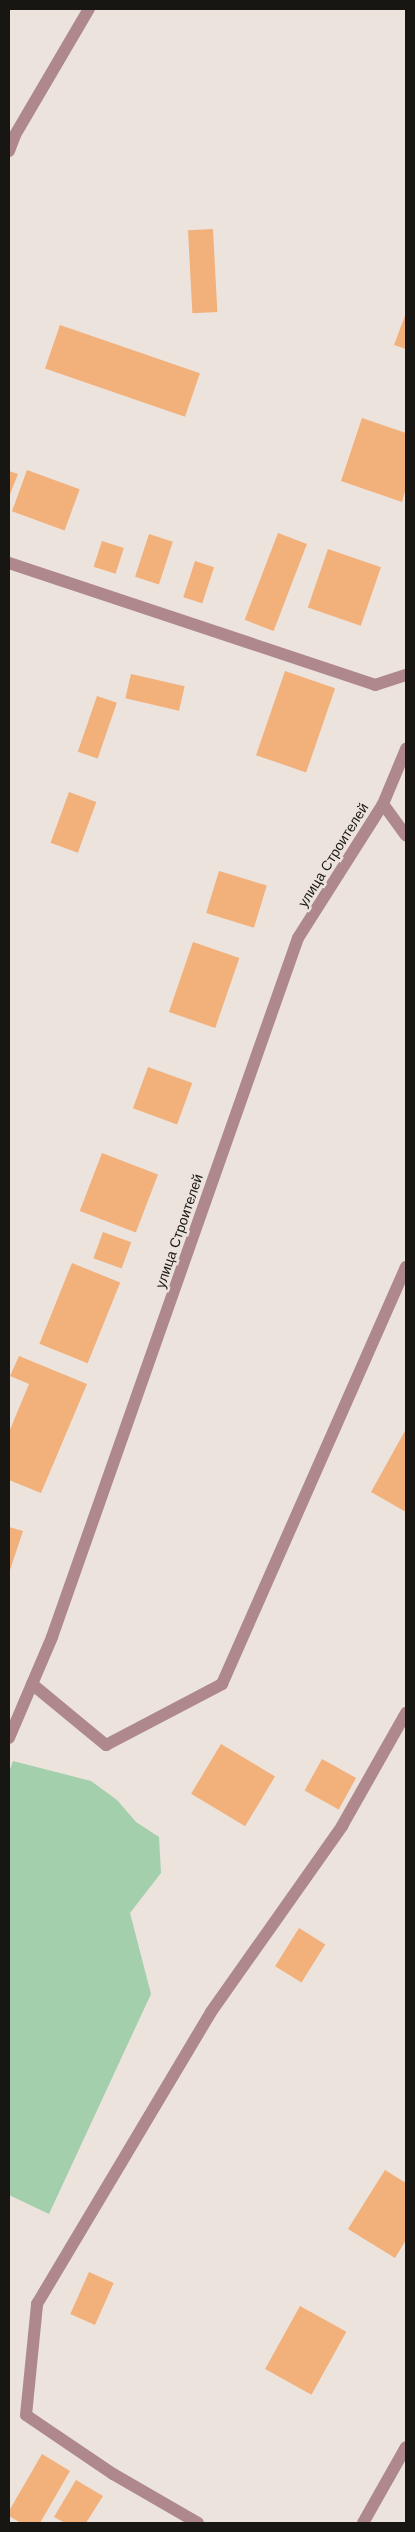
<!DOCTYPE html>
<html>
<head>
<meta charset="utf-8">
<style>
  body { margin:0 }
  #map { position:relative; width:415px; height:2532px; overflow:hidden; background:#ece3dd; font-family:Helvetica,sans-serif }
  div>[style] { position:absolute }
  .green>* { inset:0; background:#a3cfad }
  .building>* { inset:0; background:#f2b07b; transform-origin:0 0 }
  .service>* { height:12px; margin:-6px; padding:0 6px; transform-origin:6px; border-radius:6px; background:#ae888c }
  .minor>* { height:12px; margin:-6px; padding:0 6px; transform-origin:6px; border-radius:6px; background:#ae888c }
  span { translate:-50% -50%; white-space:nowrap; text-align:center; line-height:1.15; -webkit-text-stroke:5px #ece3dd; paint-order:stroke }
  .street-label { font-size:14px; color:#181613 }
  .frame { position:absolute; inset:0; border:10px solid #181613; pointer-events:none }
</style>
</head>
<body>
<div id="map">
  <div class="green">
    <div style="clip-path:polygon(13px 1761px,91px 1781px,117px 1800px,136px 1822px,159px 1837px,161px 1873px,130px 1913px,151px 1994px,49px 2214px,9px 2195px,9px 1772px)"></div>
  </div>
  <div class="building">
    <div style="left:213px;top:229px;width:83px;height:25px;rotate:87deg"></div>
    <div style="clip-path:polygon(406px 313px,406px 349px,394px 345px)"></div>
    <div style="left:60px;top:325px;width:148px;height:46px;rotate:19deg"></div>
    <div style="clip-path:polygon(362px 418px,406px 433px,406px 488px,402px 502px,341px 481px)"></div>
    <div style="left:27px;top:470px;width:56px;height:44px;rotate:20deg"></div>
    <div style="clip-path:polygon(9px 471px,18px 474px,9px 497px)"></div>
    <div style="left:278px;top:533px;width:31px;height:93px;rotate:21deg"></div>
    <div style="left:149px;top:534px;width:25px;height:45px;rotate:18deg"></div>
    <div style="left:102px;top:541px;width:23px;height:27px;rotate:18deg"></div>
    <div style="left:328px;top:549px;width:56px;height:62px;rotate:19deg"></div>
    <div style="left:195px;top:561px;width:20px;height:38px;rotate:18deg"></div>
    <div style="left:285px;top:671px;width:53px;height:89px;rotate:19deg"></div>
    <div style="left:131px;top:674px;width:55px;height:25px;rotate:13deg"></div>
    <div style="left:97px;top:696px;width:21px;height:59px;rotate:19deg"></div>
    <div style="left:69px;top:792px;width:29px;height:54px;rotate:20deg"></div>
    <div style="left:219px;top:871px;width:50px;height:44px;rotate:17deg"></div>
    <div style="left:193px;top:942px;width:49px;height:74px;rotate:19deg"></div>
    <div style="left:148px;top:1067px;width:47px;height:44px;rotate:20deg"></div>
    <div style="left:102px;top:1153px;width:60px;height:62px;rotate:21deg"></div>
    <div style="left:103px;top:1232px;width:30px;height:28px;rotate:20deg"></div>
    <div style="left:72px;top:1263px;width:52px;height:87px;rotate:22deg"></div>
    <div style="clip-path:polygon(19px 1356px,87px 1384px,41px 1493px,9px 1480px,9px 1432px,29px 1384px,10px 1376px)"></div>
    <div style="clip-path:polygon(406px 1429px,406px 1512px,371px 1492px)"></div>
    <div style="clip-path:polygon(9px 1527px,23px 1531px,9px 1573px)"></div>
    <div style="left:221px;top:1744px;width:63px;height:58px;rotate:31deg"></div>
    <div style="left:322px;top:1759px;width:39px;height:36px;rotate:29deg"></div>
    <div style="left:299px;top:1928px;width:31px;height:45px;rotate:32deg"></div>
    <div style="clip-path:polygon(385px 2170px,406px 2183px,406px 2240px,395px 2258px,348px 2229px)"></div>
    <div style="left:89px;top:2272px;width:27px;height:46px;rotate:24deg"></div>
    <div style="left:300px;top:2306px;width:53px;height:72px;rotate:29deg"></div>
    <div style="clip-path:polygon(42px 2454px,70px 2471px,40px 2523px,21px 2523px,9px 2516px,9px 2511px)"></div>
    <div style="clip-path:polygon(76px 2480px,103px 2496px,86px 2523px,65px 2523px,54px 2517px)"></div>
  </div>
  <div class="service">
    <div style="left:198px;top:2523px;width:98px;rotate:-150deg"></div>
    <div style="left:113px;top:2474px;width:105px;rotate:-145.9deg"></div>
    <div style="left:26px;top:2415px;width:112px;rotate:-84.3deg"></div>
    <div style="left:37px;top:2304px;width:340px;rotate:-59.2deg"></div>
    <div style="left:211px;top:2012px;width:228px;rotate:-54.8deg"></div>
    <div style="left:342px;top:1826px;width:130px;rotate:-60.5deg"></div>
  </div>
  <div class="minor">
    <div style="left:9px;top:151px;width:17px;rotate:-69deg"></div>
    <div style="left:15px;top:135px;width:146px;rotate:-59.6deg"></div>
    <div style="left:9px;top:563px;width:386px;rotate:18.4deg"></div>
    <div style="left:375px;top:685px;width:33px;rotate:-18deg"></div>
    <div style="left:383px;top:804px;width:39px;rotate:54deg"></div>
    <div style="left:32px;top:1684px;width:96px;rotate:39.5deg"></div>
    <div style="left:106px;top:1745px;width:131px;rotate:-27.7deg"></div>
    <div style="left:222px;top:1684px;width:456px;rotate:-66.2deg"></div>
    <div style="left:9px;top:1738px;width:110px;rotate:-66.9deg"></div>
    <div style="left:52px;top:1637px;width:741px;rotate:-70.61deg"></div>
    <div style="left:298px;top:938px;width:159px;rotate:-57.6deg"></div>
    <div style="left:383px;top:804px;width:60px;rotate:-67.3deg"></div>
    <div style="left:363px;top:2523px;width:87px;rotate:-60.5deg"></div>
  </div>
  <div class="street-label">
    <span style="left:333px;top:855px;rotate:-58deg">улица Строителей</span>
    <span style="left:179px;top:1231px;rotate:-71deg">улица Строителей</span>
  </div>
  <div class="frame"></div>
</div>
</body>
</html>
